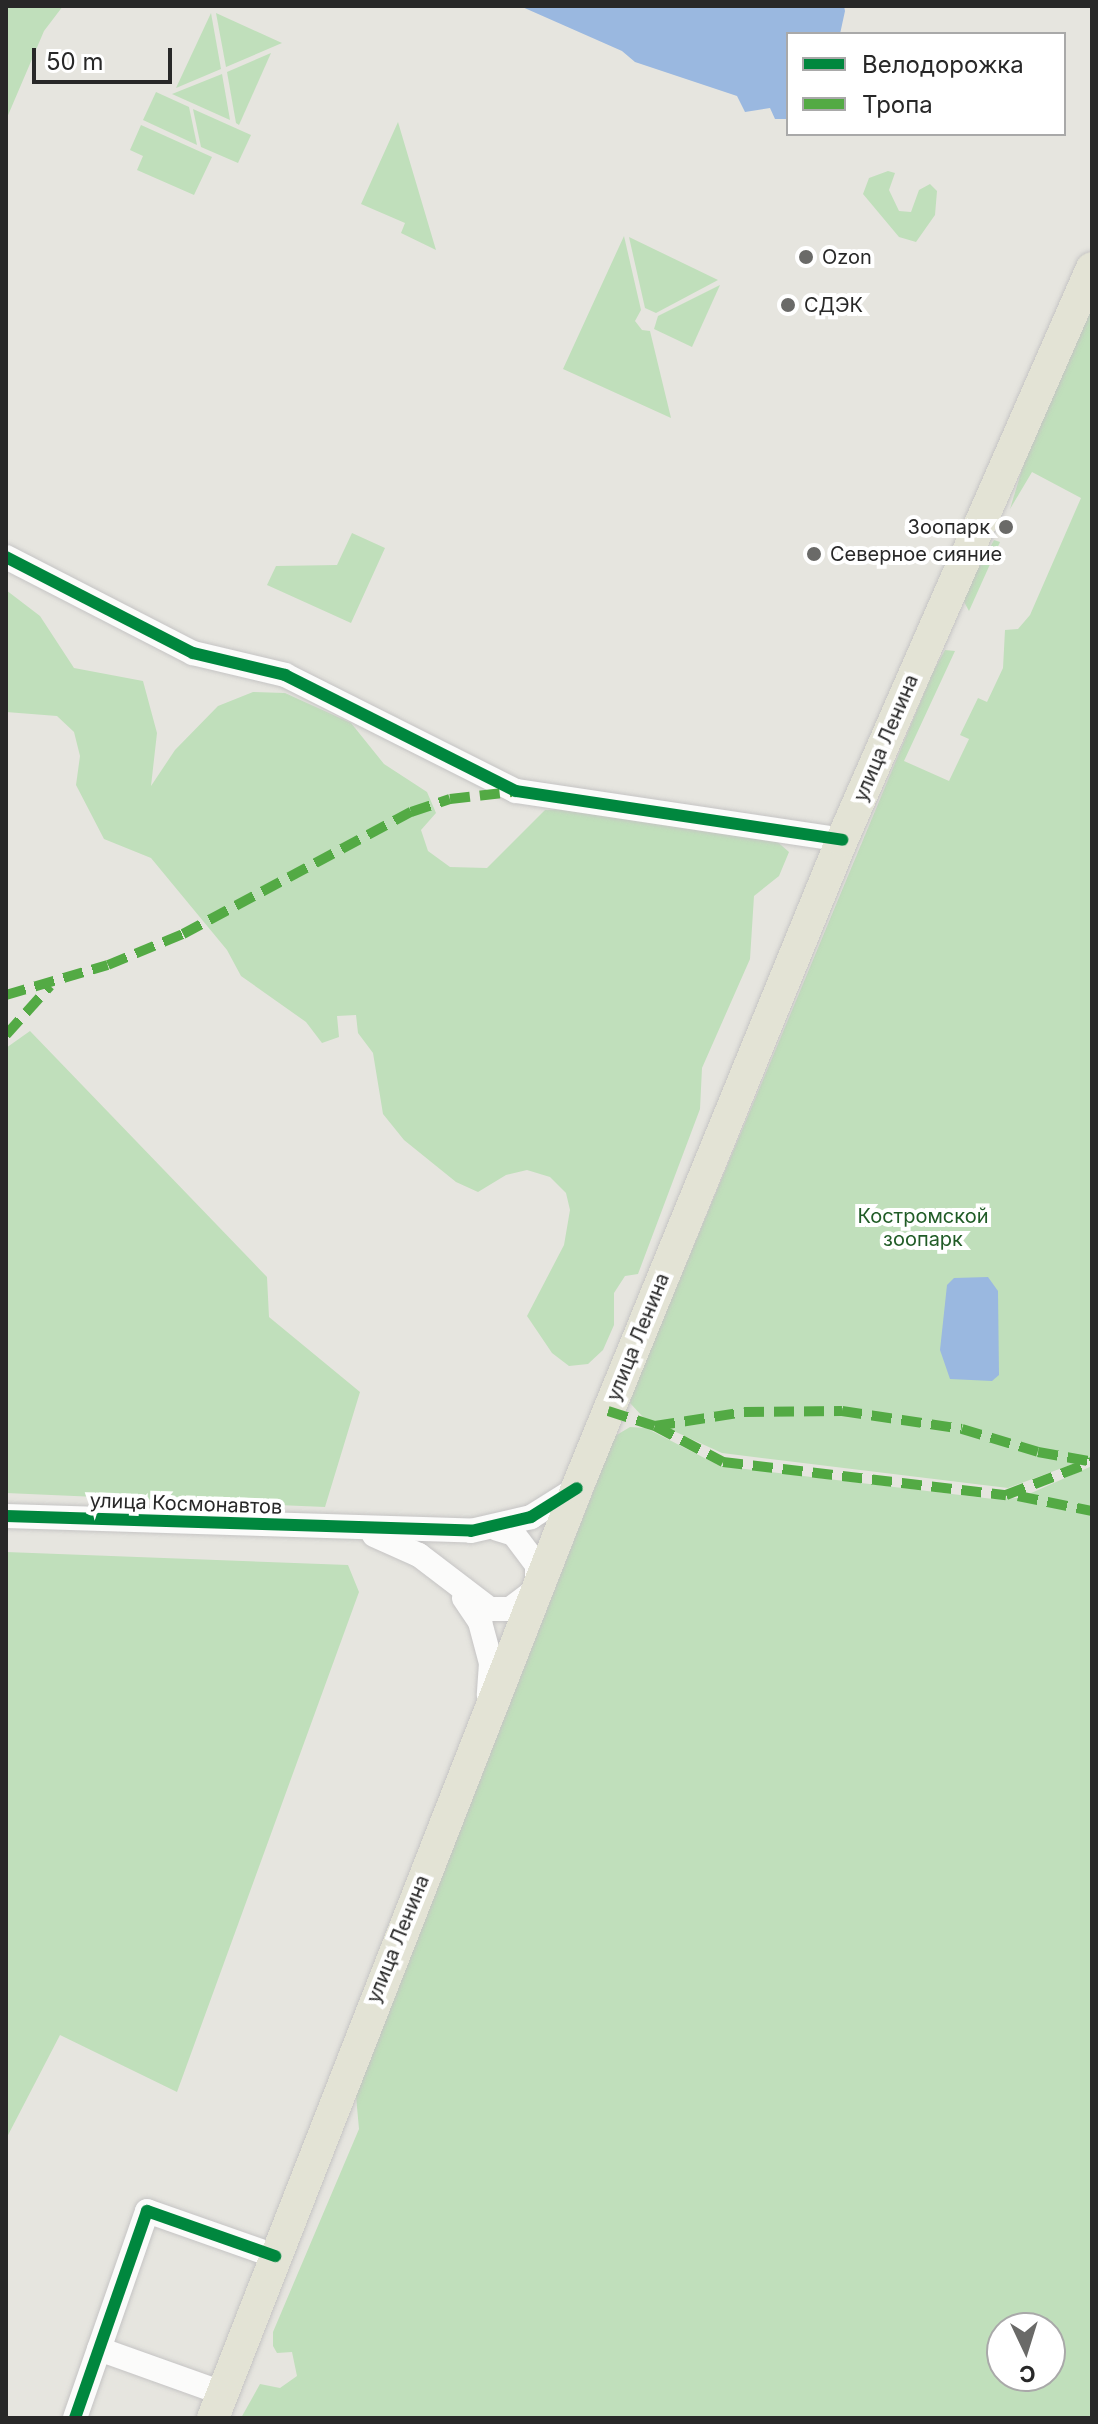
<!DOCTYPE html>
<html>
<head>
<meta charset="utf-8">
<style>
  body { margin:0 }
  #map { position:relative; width:1098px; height:2424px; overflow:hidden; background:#e6e5df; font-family:Inter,sans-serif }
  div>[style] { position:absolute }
  .green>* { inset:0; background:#c0dfbb }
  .water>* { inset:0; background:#9ab8e0 }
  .roads { filter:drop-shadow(0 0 2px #c5c4c4) drop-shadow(0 0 2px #c5c4c4) }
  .minor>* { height:24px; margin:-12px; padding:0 12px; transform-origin:12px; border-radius:12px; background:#fbfbfa }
  .major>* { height:32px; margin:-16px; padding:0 16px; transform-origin:16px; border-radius:16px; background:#e3e3d5 }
  .quiet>* { height:10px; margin-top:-5px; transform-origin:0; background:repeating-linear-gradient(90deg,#53aa44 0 20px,transparent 0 30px) }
  .cycleway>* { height:12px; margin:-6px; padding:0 6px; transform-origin:6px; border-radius:6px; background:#00873e }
  .dots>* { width:22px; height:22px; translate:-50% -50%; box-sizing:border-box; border:4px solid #fff; border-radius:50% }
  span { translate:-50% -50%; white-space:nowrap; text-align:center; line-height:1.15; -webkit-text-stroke:8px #fff; paint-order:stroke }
  .poi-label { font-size:20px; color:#282828 }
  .left { translate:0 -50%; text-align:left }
  .right { translate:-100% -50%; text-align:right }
  .street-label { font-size:20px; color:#282828 }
  .park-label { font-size:20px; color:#215c27 }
  .frame { position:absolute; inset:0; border:8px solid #282828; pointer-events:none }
  .legend { position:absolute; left:786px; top:32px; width:280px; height:104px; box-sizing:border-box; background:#fff; border:2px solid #a9a9a9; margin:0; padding:10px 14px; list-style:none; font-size:24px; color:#282828 }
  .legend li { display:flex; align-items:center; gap:16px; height:40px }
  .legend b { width:40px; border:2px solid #a9a9a9 }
  .north { position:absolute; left:986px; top:2312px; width:80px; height:80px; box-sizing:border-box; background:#fff; border:2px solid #a9a9a9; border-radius:50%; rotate:176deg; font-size:22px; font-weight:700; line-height:32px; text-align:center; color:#282828 }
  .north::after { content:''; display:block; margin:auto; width:28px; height:36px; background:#6a6a68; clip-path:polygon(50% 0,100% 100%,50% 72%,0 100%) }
  .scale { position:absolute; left:32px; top:48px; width:140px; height:36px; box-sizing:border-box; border:4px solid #282828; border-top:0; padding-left:10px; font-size:24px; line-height:28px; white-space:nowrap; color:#282828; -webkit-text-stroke:6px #fff; paint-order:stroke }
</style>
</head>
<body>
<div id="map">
  <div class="green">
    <div style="clip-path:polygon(6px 6px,63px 6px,44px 31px,6px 120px)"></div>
    <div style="clip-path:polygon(211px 13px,221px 69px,176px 88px)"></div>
    <div style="clip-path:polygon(216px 13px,282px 43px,226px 67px)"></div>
    <div style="clip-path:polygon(271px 53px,239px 125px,236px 123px,227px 72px)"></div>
    <div style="clip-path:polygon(222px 74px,230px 120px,172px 94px)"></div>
    <div style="clip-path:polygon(156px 92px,189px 107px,197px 145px,143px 120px)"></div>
    <div style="clip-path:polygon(193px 109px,251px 135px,238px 163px,201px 147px)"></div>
    <div style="clip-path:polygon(398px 122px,436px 250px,401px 233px,405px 223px,361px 204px)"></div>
    <div style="clip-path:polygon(141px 125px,212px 157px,194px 195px,137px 170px,143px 156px,130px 150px)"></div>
    <div style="clip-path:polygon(888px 171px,895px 173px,889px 190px,899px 211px,911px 212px,919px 190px,930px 184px,937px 191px,935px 215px,916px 242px,899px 237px,863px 194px,869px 178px)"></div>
    <div style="clip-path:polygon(624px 236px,641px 310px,635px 321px,642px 330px,650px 331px,671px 418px,563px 369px)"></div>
    <div style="clip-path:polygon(629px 237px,718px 280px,656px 313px,645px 308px)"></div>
    <div style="clip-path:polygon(720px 285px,692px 347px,654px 329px,658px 316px)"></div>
    <div style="clip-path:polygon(1092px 305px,1092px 1457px,1008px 1488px,722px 1453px,643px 1417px,630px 1403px,632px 1394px,933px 672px,945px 650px,955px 651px,904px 761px,949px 781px,969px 739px,960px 735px,978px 698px,987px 702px,1003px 668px,1005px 630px,1018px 629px,1030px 615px,1081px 498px,1032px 472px,1010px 509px,1023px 466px)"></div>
    <div style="clip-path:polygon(352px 533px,385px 548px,351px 623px,267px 585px,276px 566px,337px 565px)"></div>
    <div style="clip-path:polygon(994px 540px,1000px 542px,969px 611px,962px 598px)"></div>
    <div style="clip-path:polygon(6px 590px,40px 616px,74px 668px,143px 681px,157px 733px,151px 786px,175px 750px,218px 706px,253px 692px,285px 693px,351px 723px,384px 764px,427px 792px,436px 813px,421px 830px,428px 851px,450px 867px,487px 868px,545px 810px,594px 809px,773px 838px,789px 852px,779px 876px,754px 896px,750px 959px,702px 1068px,700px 1109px,638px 1274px,625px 1276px,614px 1293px,614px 1325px,603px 1350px,588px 1364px,569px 1366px,552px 1353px,527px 1316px,564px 1245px,570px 1210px,566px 1193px,550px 1177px,527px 1170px,506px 1175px,478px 1192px,456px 1182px,404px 1140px,383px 1114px,373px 1053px,358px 1033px,356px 1015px,337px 1016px,339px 1037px,322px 1043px,306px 1022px,241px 976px,227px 950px,151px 858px,104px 839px,76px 785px,80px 756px,74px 732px,57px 716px,6px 712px)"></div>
    <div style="clip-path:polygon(30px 1031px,267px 1277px,269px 1317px,360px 1392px,325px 1507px,6px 1493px,6px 1048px)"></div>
    <div style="clip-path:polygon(evenodd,630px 1427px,646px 1428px,720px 1466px,993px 1499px,1020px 1498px,1092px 1466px,1092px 2418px,241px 2418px,260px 2384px,280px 2388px,297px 2376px,292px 2352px,277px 2353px,273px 2346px,273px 2332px,359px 2129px,356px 2096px,615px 1436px,630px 1427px,1002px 2328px,1050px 2328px,1050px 2376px,1002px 2376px,1002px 2328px)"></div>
    <div style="clip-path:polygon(6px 1552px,348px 1565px,359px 1592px,177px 2092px,60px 2035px,6px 2139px)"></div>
  </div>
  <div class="water">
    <div style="clip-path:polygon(520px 6px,844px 6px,845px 11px,840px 34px,788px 34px,788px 119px,775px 119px,770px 108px,745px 112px,737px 96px,635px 62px,622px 51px)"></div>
    <div style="clip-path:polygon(988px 1277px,998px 1291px,999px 1375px,992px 1381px,950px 1379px,940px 1350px,947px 1285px,954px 1278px)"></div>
  </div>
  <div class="roads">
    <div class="minor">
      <div style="left:6px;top:557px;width:210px;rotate:27.2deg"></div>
      <div style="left:193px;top:653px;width:95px;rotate:13.4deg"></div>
      <div style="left:285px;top:675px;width:258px;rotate:26.7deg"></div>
      <div style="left:516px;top:791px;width:330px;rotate:8.5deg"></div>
      <div style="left:6px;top:1516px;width:465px;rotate:1.8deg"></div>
      <div style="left:471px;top:1531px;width:62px;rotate:-13.1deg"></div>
      <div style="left:531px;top:1517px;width:54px;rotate:-32.2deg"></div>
      <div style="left:374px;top:1535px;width:49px;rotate:24deg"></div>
      <div style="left:419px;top:1555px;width:89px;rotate:37.3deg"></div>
      <div style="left:490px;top:1609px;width:20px"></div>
      <div style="left:510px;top:1609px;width:34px;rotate:-37deg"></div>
      <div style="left:537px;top:1589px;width:24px;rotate:-90deg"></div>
      <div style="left:537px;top:1565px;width:39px;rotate:-127deg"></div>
      <div style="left:514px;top:1534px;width:17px;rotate:-163deg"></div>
      <div style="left:464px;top:1598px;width:29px;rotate:56deg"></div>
      <div style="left:480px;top:1622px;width:42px;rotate:75deg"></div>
      <div style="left:491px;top:1663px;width:32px;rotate:94deg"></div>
      <div style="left:99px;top:2349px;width:131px;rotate:19.7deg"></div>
      <div style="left:75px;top:2418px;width:219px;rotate:-70.8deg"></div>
      <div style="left:147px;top:2211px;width:136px;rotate:19.4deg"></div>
    </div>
    <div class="major">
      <div style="left:213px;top:2418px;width:999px;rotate:-68.62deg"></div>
      <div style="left:577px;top:1488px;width:700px;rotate:-67.76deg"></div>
      <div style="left:842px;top:840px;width:624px;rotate:-66.39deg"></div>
    </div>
  </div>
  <div class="quiet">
    <div style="left:6px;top:995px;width:106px;rotate:-16.4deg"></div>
    <div style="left:108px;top:965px;width:81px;rotate:-22.5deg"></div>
    <div style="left:183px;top:934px;width:259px;rotate:-28.2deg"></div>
    <div style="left:411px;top:812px;width:41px;rotate:-18.4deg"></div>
    <div style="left:450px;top:799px;width:62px;rotate:-6.4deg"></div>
    <div style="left:6px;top:1035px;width:66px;rotate:-48.1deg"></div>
    <div style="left:608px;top:1411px;width:49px;rotate:17.7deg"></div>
    <div style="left:655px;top:1426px;width:77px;rotate:27.9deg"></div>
    <div style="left:723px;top:1462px;width:285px;rotate:6.7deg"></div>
    <div style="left:1006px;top:1495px;width:92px;rotate:-21deg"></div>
    <div style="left:655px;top:1426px;width:90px;rotate:-8.9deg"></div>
    <div style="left:744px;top:1412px;width:98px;rotate:-0.6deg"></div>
    <div style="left:842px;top:1411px;width:121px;rotate:8.5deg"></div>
    <div style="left:962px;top:1429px;width:79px;rotate:16.8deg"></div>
    <div style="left:1038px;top:1452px;width:51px;rotate:10.2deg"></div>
    <div style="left:1018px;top:1496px;width:76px;rotate:11.5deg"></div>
  </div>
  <div class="cycleway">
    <div style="left:6px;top:557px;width:210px;rotate:27.2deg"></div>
    <div style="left:193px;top:653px;width:95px;rotate:13.4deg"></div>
    <div style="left:285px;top:675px;width:258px;rotate:26.7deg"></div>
    <div style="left:516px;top:791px;width:330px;rotate:8.5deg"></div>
    <div style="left:6px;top:1516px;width:465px;rotate:1.8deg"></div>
    <div style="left:471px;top:1531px;width:62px;rotate:-13.1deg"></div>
    <div style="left:531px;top:1517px;width:54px;rotate:-32.2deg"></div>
    <div style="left:75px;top:2418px;width:219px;rotate:-70.8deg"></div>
    <div style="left:147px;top:2211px;width:136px;rotate:19.4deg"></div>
  </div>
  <div class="dots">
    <div style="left:806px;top:257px;background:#6a6a68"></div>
    <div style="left:788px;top:305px;background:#6a6a68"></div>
    <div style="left:1006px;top:527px;background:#6a6a68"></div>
    <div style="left:814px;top:554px;background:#6a6a68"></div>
  </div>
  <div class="poi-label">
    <span class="left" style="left:822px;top:257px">Ozon</span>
    <span class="left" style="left:804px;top:305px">СДЭК</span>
    <span class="right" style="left:990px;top:527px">Зоопарк</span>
    <span class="left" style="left:830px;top:554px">Северное сияние</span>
  </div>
  <div class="street-label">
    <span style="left:886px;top:738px;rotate:-67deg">улица Ленина</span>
    <span style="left:638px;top:1337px;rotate:-68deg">улица Ленина</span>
    <span style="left:186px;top:1504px;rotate:2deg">улица Космонавтов</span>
    <span style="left:398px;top:1939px;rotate:-68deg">улица Ленина</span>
  </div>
  <div class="park-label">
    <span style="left:923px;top:1228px">Костромской<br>зоопарк</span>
  </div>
  <div class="frame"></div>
  <ul class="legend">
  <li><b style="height:10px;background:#00873e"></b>Велодорожка</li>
  <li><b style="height:10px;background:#53aa44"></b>Тропа</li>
  </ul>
  <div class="north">С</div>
  <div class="scale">50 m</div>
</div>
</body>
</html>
